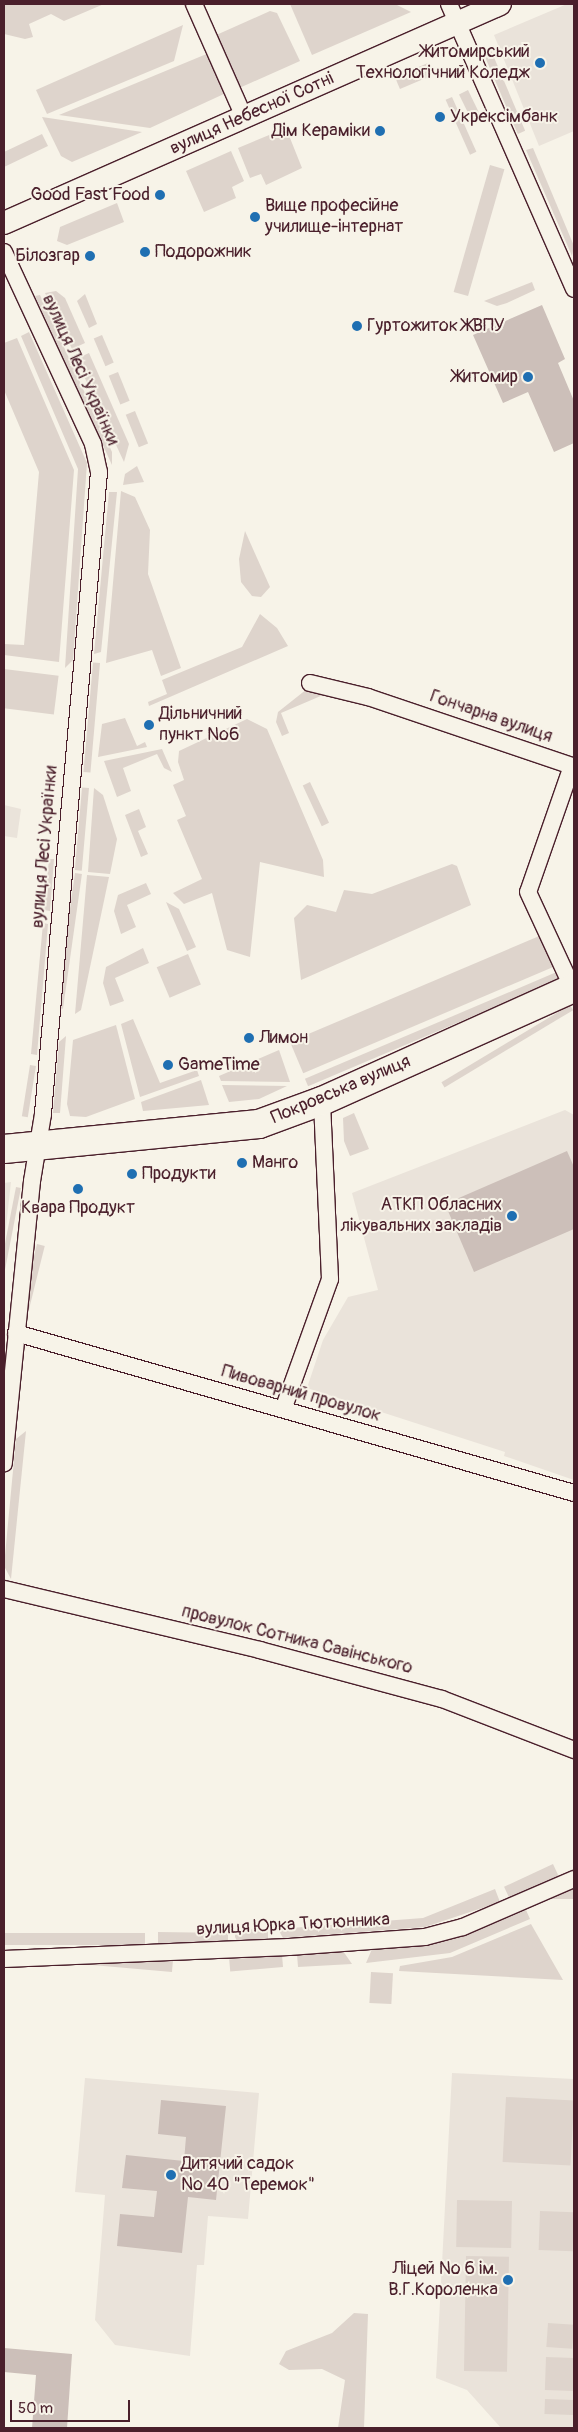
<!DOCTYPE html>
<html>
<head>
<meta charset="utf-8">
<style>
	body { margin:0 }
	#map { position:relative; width:578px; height:2432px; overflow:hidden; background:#f7f3e8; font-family:Pangolin,sans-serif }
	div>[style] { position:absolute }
	.built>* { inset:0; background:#eae3da }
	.green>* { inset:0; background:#ded4cc; transform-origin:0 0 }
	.building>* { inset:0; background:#ccbfb9 }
	.roads { filter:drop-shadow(1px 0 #4a1f2b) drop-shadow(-1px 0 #4a1f2b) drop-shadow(0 1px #4a1f2b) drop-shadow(0 -1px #4a1f2b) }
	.street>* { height:16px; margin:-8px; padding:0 8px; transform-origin:8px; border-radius:8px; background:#f7f3e8 }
	.secondary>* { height:22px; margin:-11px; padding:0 11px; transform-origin:11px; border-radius:11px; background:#f7f3e8 }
	.highway>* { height:28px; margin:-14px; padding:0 14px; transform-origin:14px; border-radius:14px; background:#f7f3e8 }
	.dots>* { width:14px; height:14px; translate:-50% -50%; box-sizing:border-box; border:2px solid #f7f3e8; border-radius:50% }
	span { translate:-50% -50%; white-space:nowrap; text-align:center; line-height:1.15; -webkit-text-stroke:4px #f7f3e8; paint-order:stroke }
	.poi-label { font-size:18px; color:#4a1f2b }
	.right { translate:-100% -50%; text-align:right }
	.left { translate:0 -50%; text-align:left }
	.street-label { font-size:18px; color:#4a1f2b }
	.frame { position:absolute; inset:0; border:5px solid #4a1f2b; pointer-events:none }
	.scale { position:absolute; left:10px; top:2400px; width:120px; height:22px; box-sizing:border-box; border:2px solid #4a1f2b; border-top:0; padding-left:6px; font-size:15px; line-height:18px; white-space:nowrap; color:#4a1f2b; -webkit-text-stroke:4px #f7f3e8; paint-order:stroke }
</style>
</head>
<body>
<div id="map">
	<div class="built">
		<div style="clip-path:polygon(567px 4px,574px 4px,574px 131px,539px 146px,494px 35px)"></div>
		<div style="clip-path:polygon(4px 805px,21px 809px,17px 838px,4px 836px)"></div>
		<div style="clip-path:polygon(565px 1110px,574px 1115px,574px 1480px,504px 1456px,505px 1452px,307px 1388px,323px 1340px,348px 1297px,378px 1290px,352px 1193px)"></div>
		<div style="clip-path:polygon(11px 1182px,4px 1245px,4px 1183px)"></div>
		<div style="clip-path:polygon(452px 2073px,574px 2079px,574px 2428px,501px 2428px,467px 2390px,436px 2378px)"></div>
		<div style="clip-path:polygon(85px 2078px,259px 2093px,248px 2219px,208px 2216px,204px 2265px,197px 2265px,190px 2356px,115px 2345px,95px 2320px,105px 2195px,75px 2192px)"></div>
	</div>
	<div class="green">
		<div style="clip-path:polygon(4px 4px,104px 4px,64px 21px,51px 14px,29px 24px,33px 37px,25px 39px,4px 34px)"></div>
		<div style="clip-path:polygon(290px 4px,395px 4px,411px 12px,312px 55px)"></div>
		<div style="clip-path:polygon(270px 11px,277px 13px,300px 61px,237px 89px,214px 36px)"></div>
		<div style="clip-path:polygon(183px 25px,174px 61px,47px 114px,36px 90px)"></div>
		<div style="left:490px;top:48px;width:90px;height:8px;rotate:67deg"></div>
		<div style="clip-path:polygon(209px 53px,226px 93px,150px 128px,59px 115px)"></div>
		<div style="left:428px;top:63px;width:13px;height:36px;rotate:67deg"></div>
		<div style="left:468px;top:90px;width:28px;height:10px;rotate:64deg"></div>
		<div style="left:452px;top:97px;width:60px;height:7px;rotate:66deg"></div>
		<div style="clip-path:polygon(42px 117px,142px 132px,72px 162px,61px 156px)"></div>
		<div style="clip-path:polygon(286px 128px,302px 168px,266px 185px,261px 174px,250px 178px,238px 148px)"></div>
		<div style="clip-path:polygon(42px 134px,48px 146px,4px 167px,4px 152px)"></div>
		<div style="clip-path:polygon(533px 148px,574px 246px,572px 256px,526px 150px)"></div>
		<div style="clip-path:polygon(231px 151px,244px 181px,232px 187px,236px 198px,204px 212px,186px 171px)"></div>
		<div style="left:490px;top:165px;width:15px;height:132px;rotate:16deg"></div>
		<div style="clip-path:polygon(117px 203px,124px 222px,67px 245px,57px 241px,60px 227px)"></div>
		<div style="clip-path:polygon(532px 282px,535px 290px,507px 303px,497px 306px,484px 301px)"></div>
		<div style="clip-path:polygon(56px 291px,65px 298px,85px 343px,72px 349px,45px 293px)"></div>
		<div style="clip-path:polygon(85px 294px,97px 324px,89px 328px,77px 301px)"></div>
		<div style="clip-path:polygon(40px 295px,112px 452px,112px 465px,35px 296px)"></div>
		<div style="clip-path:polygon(29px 332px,87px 463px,73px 660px,65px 668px,78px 469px,21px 336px)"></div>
		<div style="left:102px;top:335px;width:30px;height:9px;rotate:67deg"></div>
		<div style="clip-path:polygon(17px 338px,74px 470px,59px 662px,4px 655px,4px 644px,24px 645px,39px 472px,4px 390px,4px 343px)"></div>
		<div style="clip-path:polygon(89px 353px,129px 444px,124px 462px,76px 359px)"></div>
		<div style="left:118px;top:372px;width:31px;height:10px;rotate:68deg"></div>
		<div style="left:135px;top:411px;width:35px;height:10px;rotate:68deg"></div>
		<div style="clip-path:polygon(137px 466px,144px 482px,123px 485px,125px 474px)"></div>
		<div style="clip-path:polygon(121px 491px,135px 497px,150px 530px,148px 574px,181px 668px,161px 676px,152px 650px,106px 663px)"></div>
		<div style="clip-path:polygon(109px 492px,117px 492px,101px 652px,94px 654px)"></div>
		<div style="clip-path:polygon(245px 531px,270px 587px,261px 597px,252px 596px,241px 582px,239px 559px)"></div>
		<div style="clip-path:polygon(260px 614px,277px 628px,288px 646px,149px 706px,148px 702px,167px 694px,162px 680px,242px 647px)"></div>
		<div style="left:100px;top:663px;width:110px;height:7px;rotate:95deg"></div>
		<div style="left:4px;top:669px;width:55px;height:39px;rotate:7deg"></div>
		<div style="clip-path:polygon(307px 689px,321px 691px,323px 695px,281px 713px,289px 733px,282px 736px,276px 722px,278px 712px)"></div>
		<div style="clip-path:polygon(125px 718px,137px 746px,145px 742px,147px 747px,98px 757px,102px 724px)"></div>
		<div style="clip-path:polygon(247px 719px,267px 729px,323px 860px,324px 877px,260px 862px,250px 957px,227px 950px,212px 893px,184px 904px,173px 893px,202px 879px,177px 820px,186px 816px,173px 785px,184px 780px,178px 762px,179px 751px)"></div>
		<div style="clip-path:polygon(162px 749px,172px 772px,164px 768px,157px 754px,123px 768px,131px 791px,117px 797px,104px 761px)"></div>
		<div style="left:310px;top:782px;width:45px;height:8px;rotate:65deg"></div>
		<div style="left:89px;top:788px;width:83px;height:7px;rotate:95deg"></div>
		<div style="clip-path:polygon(94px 788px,103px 795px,117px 839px,110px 874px,88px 872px)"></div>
		<div style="clip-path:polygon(139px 809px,146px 827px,138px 831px,148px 854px,141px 857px,125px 815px)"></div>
		<div style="clip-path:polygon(49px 859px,54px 859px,50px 911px,44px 910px)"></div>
		<div style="clip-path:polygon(452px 864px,457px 866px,471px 905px,301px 980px,294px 918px,307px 905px,336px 912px,344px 890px,372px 894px)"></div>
		<div style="left:75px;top:873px;width:7px;height:136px;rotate:8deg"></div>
		<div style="clip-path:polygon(87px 875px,109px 877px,81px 1010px,75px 1014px)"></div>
		<div style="clip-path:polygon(146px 883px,151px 894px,127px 905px,136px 927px,121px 934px,114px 911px,118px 895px)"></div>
		<div style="clip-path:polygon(166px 902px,179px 909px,196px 947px,187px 951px)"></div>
		<div style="clip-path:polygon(43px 923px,48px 924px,37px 1055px,31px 1054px)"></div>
		<div style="left:544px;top:934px;width:34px;height:276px;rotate:67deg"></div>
		<div style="clip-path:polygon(143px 948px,149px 963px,115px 978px,124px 1001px,110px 1006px,103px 983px,106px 967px)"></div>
		<div style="left:188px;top:954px;width:33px;height:34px;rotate:67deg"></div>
		<div style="left:559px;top:971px;width:8px;height:276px;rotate:67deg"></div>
		<div style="left:570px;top:1005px;width:6px;height:150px;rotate:59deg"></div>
		<div style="clip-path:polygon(133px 1019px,160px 1083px,197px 1070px,199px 1076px,140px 1097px,121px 1024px)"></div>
		<div style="clip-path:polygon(116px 1025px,135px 1099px,86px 1117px,70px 1116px,67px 1104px,73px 1040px)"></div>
		<div style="clip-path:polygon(66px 1036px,60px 1113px,53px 1113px,59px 1042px)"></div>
		<div style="clip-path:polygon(279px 1050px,290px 1082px,221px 1081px,219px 1076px)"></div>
		<div style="left:30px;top:1065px;width:6px;height:52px;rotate:9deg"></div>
		<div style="clip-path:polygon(201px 1080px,209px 1105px,143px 1111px,141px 1102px)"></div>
		<div style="clip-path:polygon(222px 1085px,287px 1086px,259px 1099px,229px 1102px)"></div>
		<div style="clip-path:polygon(354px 1113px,369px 1149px,350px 1156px,344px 1141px,343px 1118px)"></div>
		<div style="left:16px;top:1187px;width:5px;height:109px;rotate:11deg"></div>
		<div style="left:37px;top:1244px;width:8px;height:77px;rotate:14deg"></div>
		<div style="clip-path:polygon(26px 1431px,11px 1579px,4px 1566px,16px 1439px)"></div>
		<div style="left:553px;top:1864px;width:14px;height:54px;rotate:65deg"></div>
		<div style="clip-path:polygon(495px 1889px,500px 1902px,425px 1927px,283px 1938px,278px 1929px,423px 1918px)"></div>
		<div style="left:574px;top:1889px;width:10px;height:36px;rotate:90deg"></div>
		<div style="clip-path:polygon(526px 1910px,530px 1919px,450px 1953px,366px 1963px,372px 1949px,424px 1945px,465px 1936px)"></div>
		<div style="clip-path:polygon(531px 1924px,563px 1980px,399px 1971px,400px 1966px,452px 1957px)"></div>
		<div style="clip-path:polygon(268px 1929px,268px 1939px,237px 1941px,235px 1937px,235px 1930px)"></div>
		<div style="clip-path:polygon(158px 1932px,228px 1933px,228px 1942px,158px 1944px)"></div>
		<div style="left:145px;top:1933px;width:12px;height:141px;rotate:90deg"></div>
		<div style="clip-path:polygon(343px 1951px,352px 1964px,298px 1967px,297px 1954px)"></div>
		<div style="left:282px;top:1955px;width:12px;height:53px;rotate:85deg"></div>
		<div style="left:173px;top:1960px;width:12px;height:140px;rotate:95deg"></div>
		<div style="left:371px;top:1972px;width:22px;height:31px;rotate:3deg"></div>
		<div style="left:506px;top:2097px;width:68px;height:65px;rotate:3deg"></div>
		<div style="left:457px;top:2200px;width:55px;height:47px;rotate:1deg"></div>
		<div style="left:540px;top:2211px;width:34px;height:39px;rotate:2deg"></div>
		<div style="left:466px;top:2256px;width:43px;height:115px;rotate:1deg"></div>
		<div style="clip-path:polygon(354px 2313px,368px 2314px,364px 2428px,338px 2428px,345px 2380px,322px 2369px,289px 2370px,279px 2364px,286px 2351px,332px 2333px)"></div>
		<div style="left:548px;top:2323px;width:26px;height:24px;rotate:4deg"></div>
		<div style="left:546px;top:2357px;width:28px;height:33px;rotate:2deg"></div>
		<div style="left:545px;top:2399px;width:29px;height:15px;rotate:2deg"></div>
	</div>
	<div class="building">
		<div style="clip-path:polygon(542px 305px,565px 359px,558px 363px,574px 401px,574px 443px,554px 452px,528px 392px,503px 403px,473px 335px)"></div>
		<div style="clip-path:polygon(567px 1151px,574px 1167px,574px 1229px,474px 1272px,445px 1204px)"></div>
		<div style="clip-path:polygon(161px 2100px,226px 2106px,216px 2200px,188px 2197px,182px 2253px,117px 2246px,120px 2214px,154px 2217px,157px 2191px,122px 2188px,126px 2155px,184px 2161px,186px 2137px,158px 2134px)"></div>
		<div style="clip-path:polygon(4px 2348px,72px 2354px,67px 2428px,32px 2428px,36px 2375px,4px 2372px)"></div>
	</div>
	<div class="roads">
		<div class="street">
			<div style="left:194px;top:4px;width:124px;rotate:66.1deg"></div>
			<div style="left:449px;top:4px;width:311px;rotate:66.3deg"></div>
			<div style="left:4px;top:252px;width:212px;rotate:65.1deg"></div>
			<div style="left:93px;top:444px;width:29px;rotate:78deg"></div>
			<div style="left:99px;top:472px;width:644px;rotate:94.99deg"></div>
			<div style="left:43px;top:1114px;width:68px;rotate:99.3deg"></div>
			<div style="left:32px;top:1181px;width:284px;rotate:95.7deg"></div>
			<div style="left:310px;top:683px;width:60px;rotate:13.6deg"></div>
			<div style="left:368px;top:697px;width:215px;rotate:18.7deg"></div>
			<div style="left:572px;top:766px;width:133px;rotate:109.2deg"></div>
			<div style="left:528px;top:892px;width:107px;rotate:65.1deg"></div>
			<div style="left:16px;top:1333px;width:580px;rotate:16deg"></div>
			<div style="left:284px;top:1407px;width:136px;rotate:-70.2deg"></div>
			<div style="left:330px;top:1279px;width:178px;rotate:-92.6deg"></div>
			<div style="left:4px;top:1589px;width:263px;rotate:13.4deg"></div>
			<div style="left:260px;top:1650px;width:188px;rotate:15.1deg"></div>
			<div style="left:442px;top:1699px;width:142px;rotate:21.1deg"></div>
			<div style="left:4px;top:1959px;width:285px;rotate:-2.4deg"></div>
			<div style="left:289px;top:1947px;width:136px;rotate:-4.2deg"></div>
			<div style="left:425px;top:1937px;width:39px;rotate:-15deg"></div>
			<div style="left:463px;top:1927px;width:121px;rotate:-23.4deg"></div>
		</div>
		<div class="secondary">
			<div style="left:4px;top:223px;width:542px;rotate:-23.82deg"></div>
		</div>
		<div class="highway">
			<div style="left:4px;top:1149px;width:256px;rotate:-5.6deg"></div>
			<div style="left:259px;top:1124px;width:67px;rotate:-20.1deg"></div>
			<div style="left:322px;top:1101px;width:276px;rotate:-24.2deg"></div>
		</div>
	</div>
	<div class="dots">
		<div style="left:540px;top:63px;background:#1f6fb2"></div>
		<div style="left:440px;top:117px;background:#1f6fb2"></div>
		<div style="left:380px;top:131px;background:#1f6fb2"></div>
		<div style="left:160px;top:195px;background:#1f6fb2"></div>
		<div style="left:255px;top:217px;background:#1f6fb2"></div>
		<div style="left:145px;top:252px;background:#1f6fb2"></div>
		<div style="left:90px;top:256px;background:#1f6fb2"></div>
		<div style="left:357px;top:326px;background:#1f6fb2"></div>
		<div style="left:528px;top:377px;background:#1f6fb2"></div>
		<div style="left:149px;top:725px;background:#1f6fb2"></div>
		<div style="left:249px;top:1038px;background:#1f6fb2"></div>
		<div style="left:168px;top:1065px;background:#1f6fb2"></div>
		<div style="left:242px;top:1163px;background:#1f6fb2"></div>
		<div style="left:132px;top:1174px;background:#1f6fb2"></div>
		<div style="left:78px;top:1189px;background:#1f6fb2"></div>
		<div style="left:512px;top:1216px;background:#1f6fb2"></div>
		<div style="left:171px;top:2175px;background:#1f6fb2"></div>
		<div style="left:508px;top:2280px;background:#1f6fb2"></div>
	</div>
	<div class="poi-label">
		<span class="right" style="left:530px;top:63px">Житомирський<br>Технологічний Коледж</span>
		<span class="left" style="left:450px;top:117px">Укрексімбанк</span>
		<span class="right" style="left:370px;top:131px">Дім Кераміки</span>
		<span class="right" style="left:150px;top:195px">Good Fast Food</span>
		<span class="left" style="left:265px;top:217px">Вище професійне<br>училище-інтернат</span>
		<span class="left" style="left:155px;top:252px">Подорожник</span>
		<span class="right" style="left:80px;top:256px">Білозгар</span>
		<span class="left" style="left:367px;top:326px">Гуртожиток ЖВПУ</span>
		<span class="right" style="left:518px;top:377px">Житомир</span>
		<span class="left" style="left:159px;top:725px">Дільничний<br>пункт №6</span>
		<span class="left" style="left:259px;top:1038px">Лимон</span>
		<span class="left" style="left:178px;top:1065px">GameTime</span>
		<span class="left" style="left:252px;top:1163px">Манго</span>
		<span class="left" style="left:142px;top:1174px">Продукти</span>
		<span class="right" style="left:502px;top:1216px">АТКП Обласних<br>лікувальних закладів</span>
		<span style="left:78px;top:1208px">Квара Продукт</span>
		<span class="left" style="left:181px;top:2175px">Дитячий садок<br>№ 40 "Теремок"</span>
		<span class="right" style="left:498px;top:2280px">Ліцей № 6 ім.<br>В.Г.Короленка</span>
	</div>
	<div class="street-label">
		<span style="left:252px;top:114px;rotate:-24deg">вулиця Небесної Сотні</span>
		<span style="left:80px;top:370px;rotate:66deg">вулиця Лесі Українки</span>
		<span style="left:491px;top:717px;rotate:19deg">Гончарна вулиця</span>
		<span style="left:45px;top:847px;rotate:-85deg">вулиця Лесі Українки</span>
		<span style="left:341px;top:1090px;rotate:-23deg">Покровська вулиця</span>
		<span style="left:301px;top:1394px;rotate:16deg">Пивоварний провулок</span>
		<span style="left:297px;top:1640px;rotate:14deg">провулок Сотника Савінського</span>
		<span style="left:293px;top:1925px;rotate:-3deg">вулиця Юрка Тютюнника</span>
	</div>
	<div class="frame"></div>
	<div class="scale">50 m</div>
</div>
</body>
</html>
